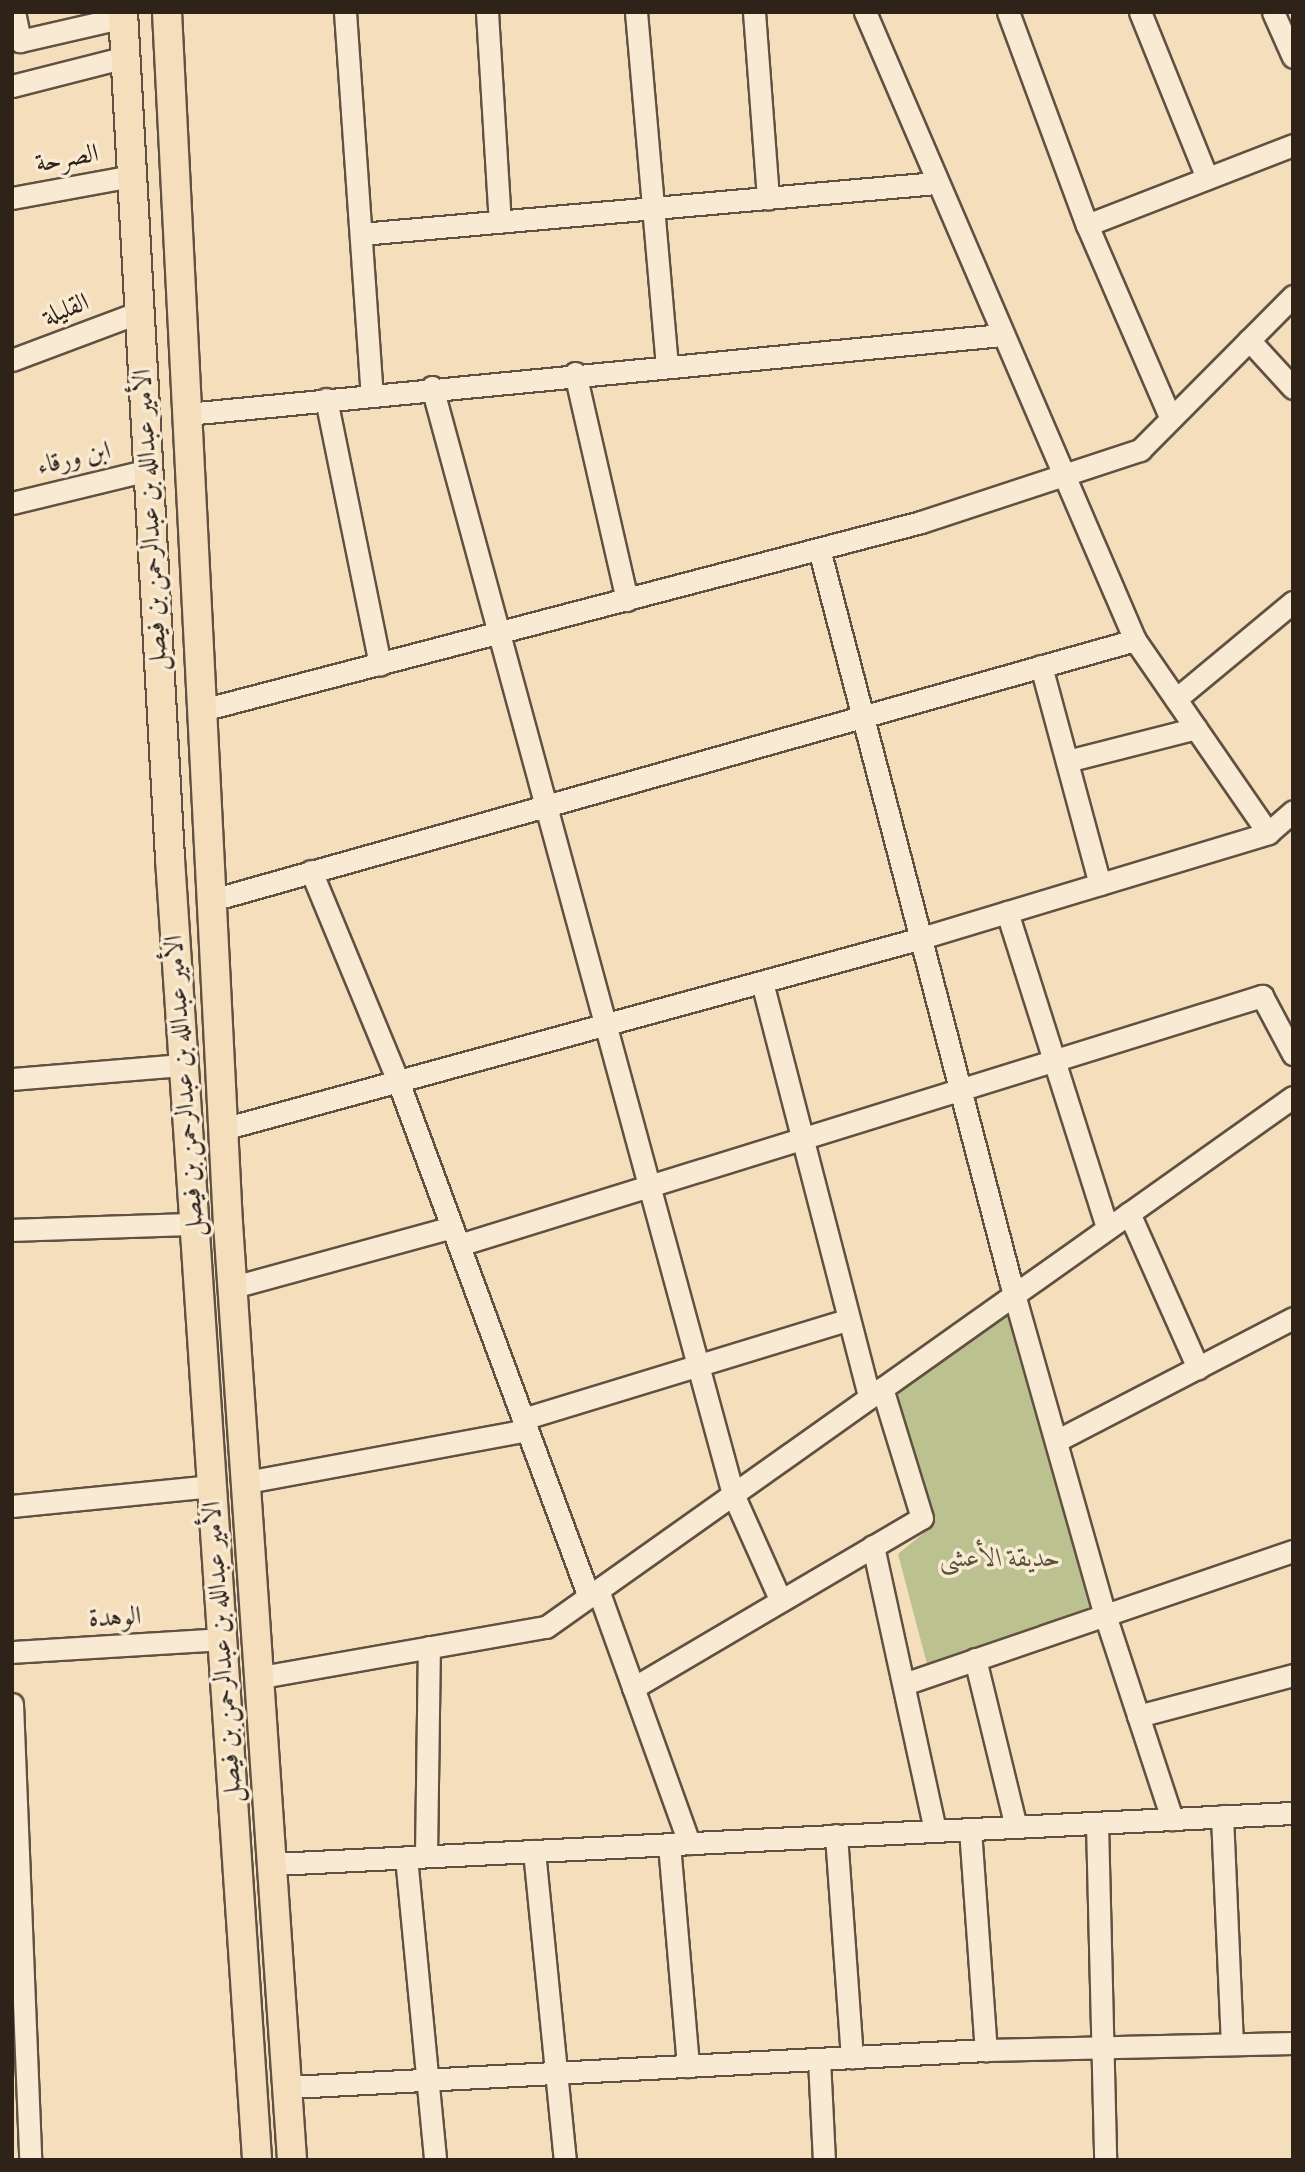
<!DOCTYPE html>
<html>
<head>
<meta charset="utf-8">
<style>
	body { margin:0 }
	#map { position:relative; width:1305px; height:2172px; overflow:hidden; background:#f4debb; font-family:"Libre Bodoni",Amiri,serif }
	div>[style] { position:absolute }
	.green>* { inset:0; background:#bcc190 }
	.roads { filter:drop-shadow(2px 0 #605142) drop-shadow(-2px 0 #605142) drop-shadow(0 2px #605142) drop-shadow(0 -2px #605142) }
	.minor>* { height:21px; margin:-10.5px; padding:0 10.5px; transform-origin:10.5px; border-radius:10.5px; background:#f8ead3 }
	.major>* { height:28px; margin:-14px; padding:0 14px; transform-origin:14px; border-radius:14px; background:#f4debb }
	span { translate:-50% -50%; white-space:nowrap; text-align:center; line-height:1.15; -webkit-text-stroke:7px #f8ead3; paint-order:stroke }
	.street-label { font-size:26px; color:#2e2219 }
	.park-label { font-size:26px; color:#59523d; font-style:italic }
	.frame { position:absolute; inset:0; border:14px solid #2e2219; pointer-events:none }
</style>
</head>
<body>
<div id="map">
	<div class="green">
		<div style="clip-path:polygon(1012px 1312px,1091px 1607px,927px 1664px,898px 1554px,931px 1527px,885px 1399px)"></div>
	</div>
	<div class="roads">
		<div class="minor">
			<div style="left:14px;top:12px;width:30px;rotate:78deg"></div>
			<div style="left:20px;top:41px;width:107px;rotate:-13deg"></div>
			<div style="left:345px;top:12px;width:383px;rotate:86deg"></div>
			<div style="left:487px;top:12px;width:210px;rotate:86.5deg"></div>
			<div style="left:636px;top:12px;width:352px;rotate:85deg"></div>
			<div style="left:754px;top:12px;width:187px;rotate:85.7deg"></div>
			<div style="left:865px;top:12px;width:684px;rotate:66.74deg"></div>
			<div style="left:1135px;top:640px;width:234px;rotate:55.4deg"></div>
			<div style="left:1008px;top:12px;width:227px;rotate:69.7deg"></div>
			<div style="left:1087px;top:225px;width:211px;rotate:66.6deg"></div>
			<div style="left:1140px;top:12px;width:179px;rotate:68deg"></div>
			<div style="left:1273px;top:12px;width:49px;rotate:66deg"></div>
			<div style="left:12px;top:86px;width:118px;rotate:-14.3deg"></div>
			<div style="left:12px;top:198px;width:122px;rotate:-10.4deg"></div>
			<div style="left:1087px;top:225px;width:221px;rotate:-21.2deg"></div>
			<div style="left:361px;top:234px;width:577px;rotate:-5.07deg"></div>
			<div style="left:1249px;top:340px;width:65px;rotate:47.5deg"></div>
			<div style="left:12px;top:360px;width:137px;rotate:-20.6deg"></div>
			<div style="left:575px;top:373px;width:233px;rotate:77.1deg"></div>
			<div style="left:432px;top:387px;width:1147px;rotate:74.79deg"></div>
			<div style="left:733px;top:1494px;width:115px;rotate:65.9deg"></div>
			<div style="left:326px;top:399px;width:271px;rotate:78.5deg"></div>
			<div style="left:187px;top:414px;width:818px;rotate:-5.54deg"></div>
			<div style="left:12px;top:503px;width:140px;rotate:-13.6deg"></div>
			<div style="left:819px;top:549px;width:756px;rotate:75.36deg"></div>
			<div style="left:1010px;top:1280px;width:348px;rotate:74.2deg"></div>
			<div style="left:1105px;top:1615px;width:215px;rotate:71.8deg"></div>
			<div style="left:1041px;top:666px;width:226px;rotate:74.9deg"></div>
			<div style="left:1176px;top:699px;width:152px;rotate:-39.7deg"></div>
			<div style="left:202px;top:710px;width:743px;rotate:-14.65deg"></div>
			<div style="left:921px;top:522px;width:231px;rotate:-18.2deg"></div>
			<div style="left:1140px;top:450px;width:217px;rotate:-45.2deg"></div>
			<div style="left:1067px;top:761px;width:133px;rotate:-14.3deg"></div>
			<div style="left:311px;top:871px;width:227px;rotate:67.5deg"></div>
			<div style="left:398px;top:1081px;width:550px;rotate:69.69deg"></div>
			<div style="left:212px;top:900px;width:959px;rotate:-15.73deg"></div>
			<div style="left:1007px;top:912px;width:331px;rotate:72.4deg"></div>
			<div style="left:762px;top:982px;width:429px;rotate:75.5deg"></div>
			<div style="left:12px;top:1079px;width:172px;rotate:-4.7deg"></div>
			<div style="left:223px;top:1129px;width:721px;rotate:-15.29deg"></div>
			<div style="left:918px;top:939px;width:366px;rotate:-16.8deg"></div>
			<div style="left:1268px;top:833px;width:33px;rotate:-41deg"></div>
			<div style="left:1129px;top:1213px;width:170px;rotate:66deg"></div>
			<div style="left:12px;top:1230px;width:182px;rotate:-1.9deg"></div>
			<div style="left:459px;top:1245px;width:841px;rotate:-17.23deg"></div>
			<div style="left:1262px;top:996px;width:66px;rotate:61.9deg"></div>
			<div style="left:233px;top:1287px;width:227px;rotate:-15.3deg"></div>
			<div style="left:523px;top:1419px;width:339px;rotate:-17deg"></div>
			<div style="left:1056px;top:1441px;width:267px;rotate:-27.4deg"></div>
			<div style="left:247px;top:1482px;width:285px;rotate:-10.5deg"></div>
			<div style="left:12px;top:1506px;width:201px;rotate:-5.7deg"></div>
			<div style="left:873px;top:1546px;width:291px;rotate:77.7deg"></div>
			<div style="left:598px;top:1590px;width:269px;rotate:70.2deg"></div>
			<div style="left:12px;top:1652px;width:210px;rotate:-3.5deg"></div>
			<div style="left:975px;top:1659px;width:173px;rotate:76.3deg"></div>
			<div style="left:261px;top:1677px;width:289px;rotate:-10deg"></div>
			<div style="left:546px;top:1627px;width:916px;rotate:-35.36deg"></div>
			<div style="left:904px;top:1684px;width:411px;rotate:-18.9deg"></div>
			<div style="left:633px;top:1688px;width:335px;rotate:-30.5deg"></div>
			<div style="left:922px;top:1518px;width:136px;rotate:-107.1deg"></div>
			<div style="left:12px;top:1704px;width:456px;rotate:87.7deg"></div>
			<div style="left:1138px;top:1716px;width:160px;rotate:-14.8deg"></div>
			<div style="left:1222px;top:1816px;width:228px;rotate:87.5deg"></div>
			<div style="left:1097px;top:1823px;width:337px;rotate:88.6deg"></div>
			<div style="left:970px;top:1829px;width:222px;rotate:85.9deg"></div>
			<div style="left:836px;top:1835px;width:223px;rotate:85.9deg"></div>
			<div style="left:669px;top:1844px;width:223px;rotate:85.1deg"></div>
			<div style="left:534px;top:1851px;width:311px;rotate:84.3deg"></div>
			<div style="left:426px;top:1856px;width:209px;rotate:-89.2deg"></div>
			<div style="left:406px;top:1857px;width:304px;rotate:84.5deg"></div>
			<div style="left:275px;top:1864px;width:1019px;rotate:-2.87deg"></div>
			<div style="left:819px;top:2059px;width:101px;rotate:87.2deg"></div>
			<div style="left:291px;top:2087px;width:696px;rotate:-3.05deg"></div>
			<div style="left:986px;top:2050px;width:307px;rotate:-1.3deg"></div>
		</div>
		<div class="major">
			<div style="left:123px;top:12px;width:848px;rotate:86.82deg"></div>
			<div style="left:170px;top:859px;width:1304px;rotate:86.17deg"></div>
			<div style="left:167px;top:12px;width:1213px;rotate:87.12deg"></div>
			<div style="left:228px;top:1223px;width:939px;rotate:86.09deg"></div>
		</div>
	</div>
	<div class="street-label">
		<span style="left:67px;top:159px;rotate:-10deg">الصرحة</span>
		<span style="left:66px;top:310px;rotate:-21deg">القليلة</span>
		<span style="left:74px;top:459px;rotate:-13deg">ابن ورقاء</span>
		<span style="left:151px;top:520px;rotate:-93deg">الأمير عبدالله بن عبدالرحمن بن فيصل</span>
		<span style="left:185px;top:1086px;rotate:-94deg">الأمير عبدالله بن عبدالرحمن بن فيصل</span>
		<span style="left:115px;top:1618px;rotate:-3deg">الوهدة</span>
		<span style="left:223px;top:1652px;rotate:-94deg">الأمير عبدالله بن عبدالرحمن بن فيصل</span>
	</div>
	<div class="park-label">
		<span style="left:1000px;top:1559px">حديقة الأعشى</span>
	</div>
	<div class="frame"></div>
</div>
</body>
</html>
